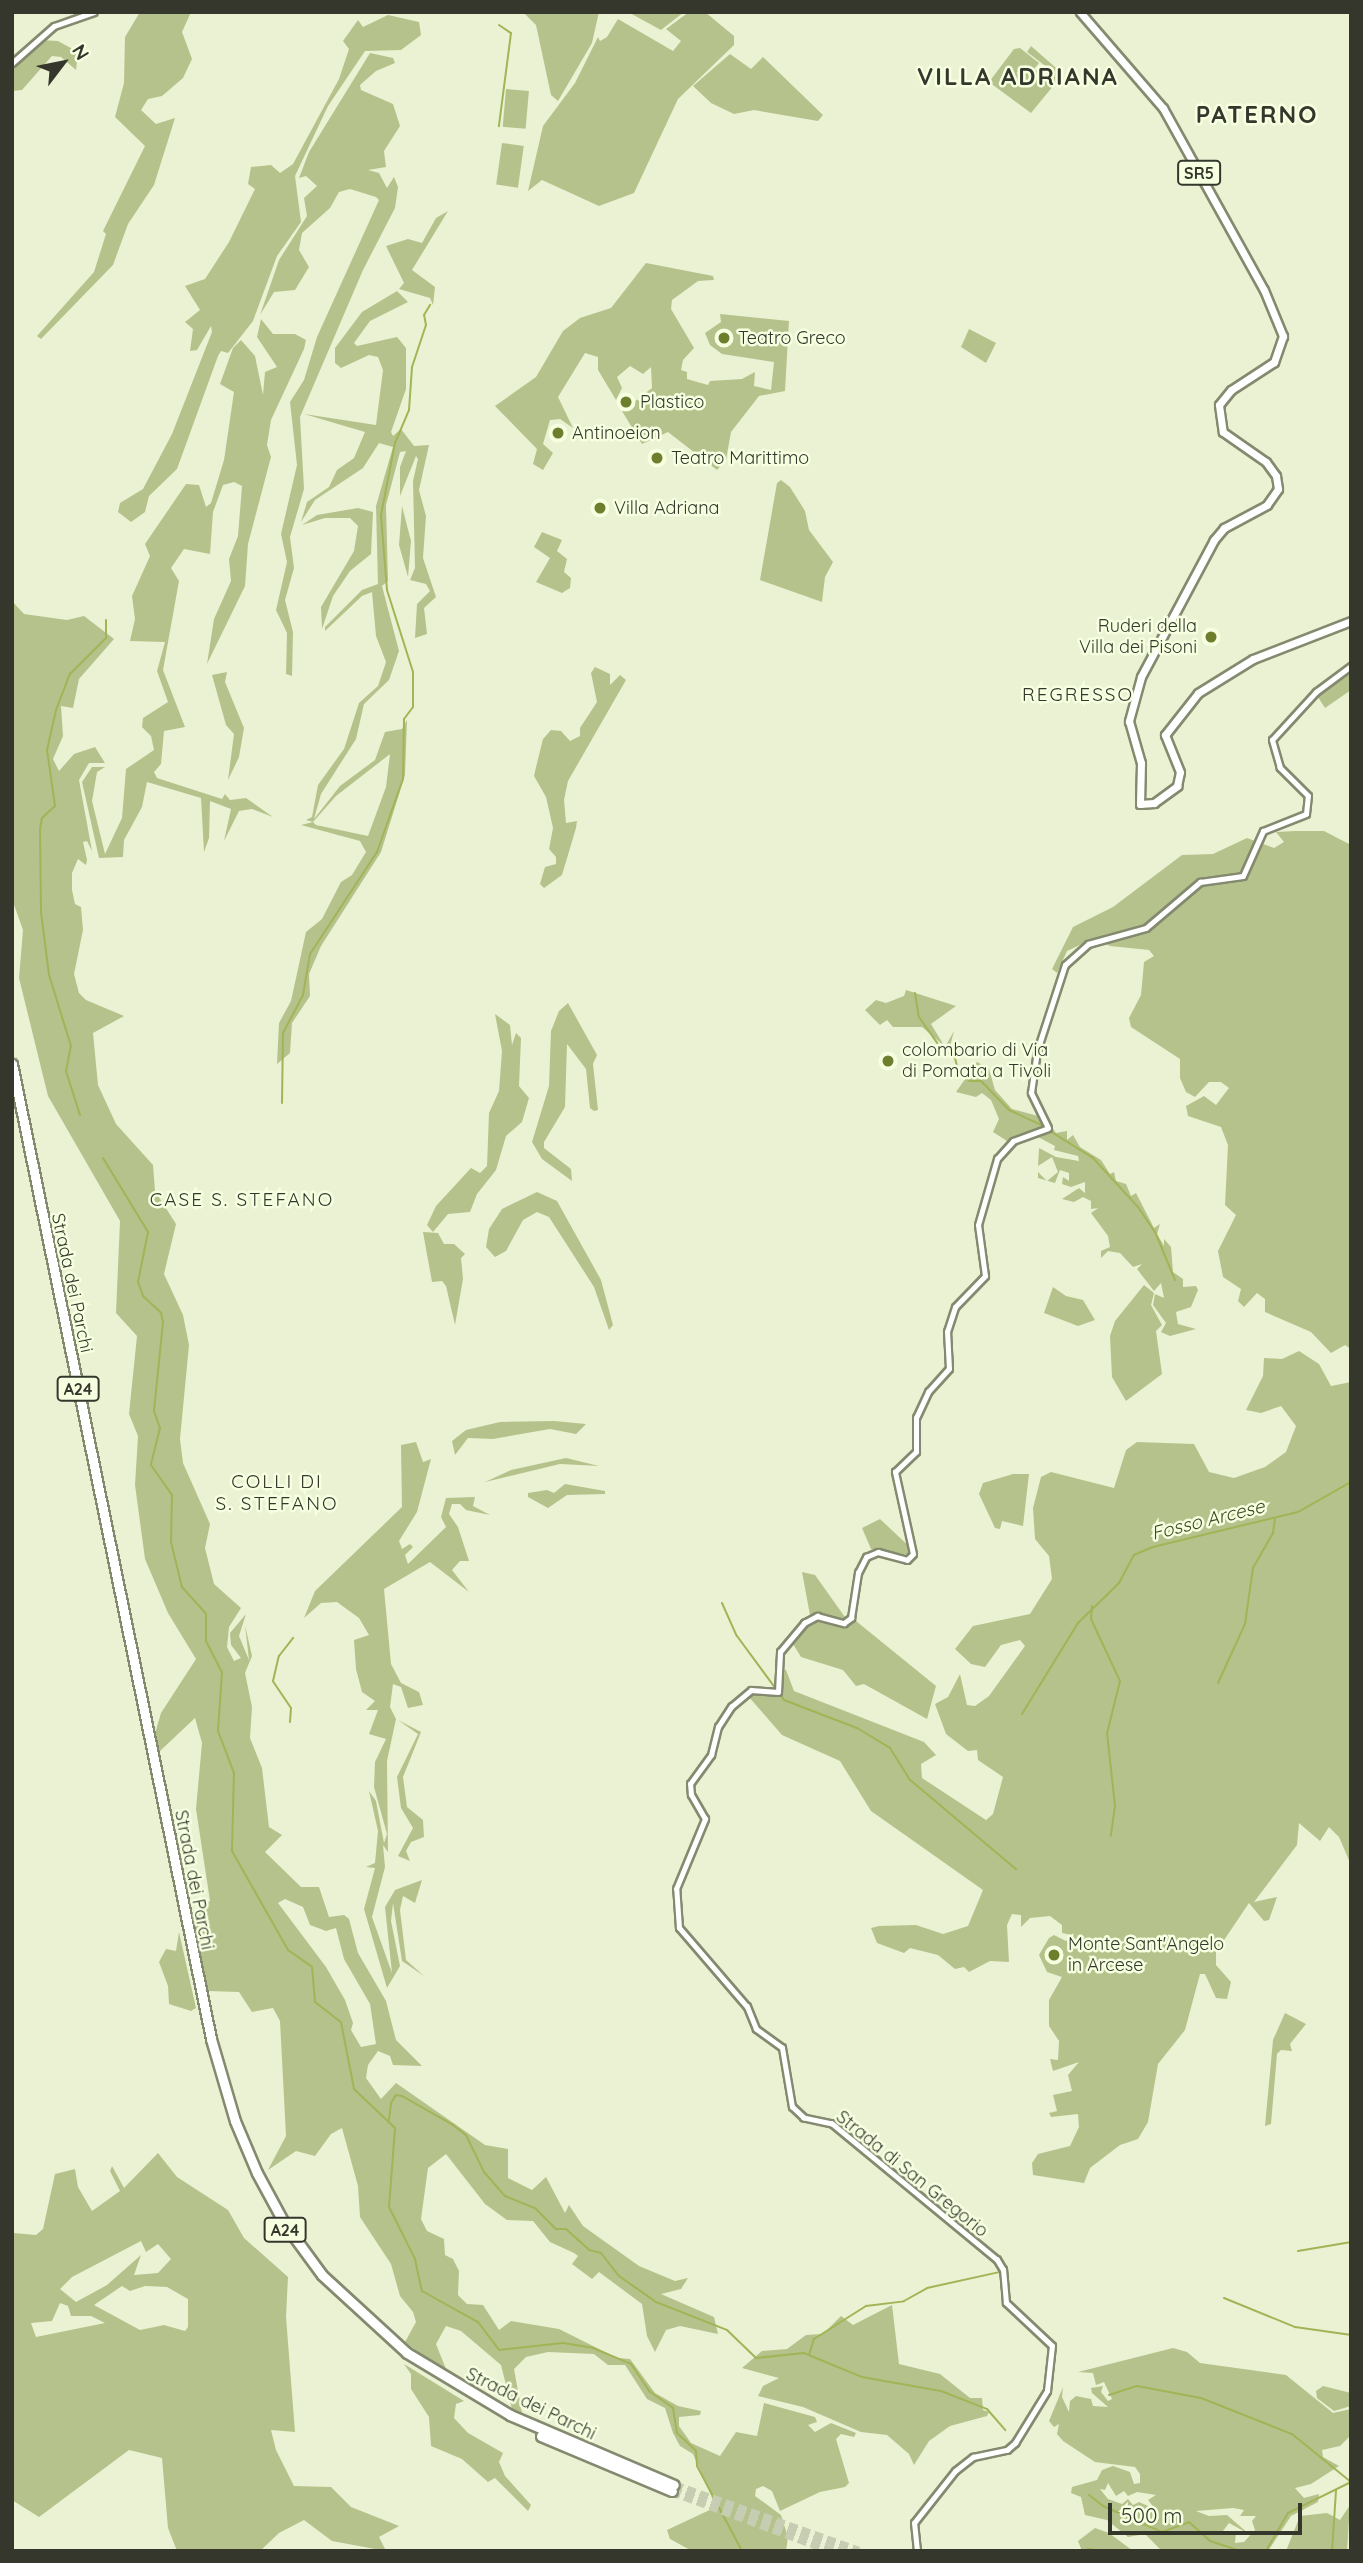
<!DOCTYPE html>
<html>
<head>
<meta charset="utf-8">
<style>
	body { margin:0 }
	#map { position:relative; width:1363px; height:2563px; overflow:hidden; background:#eaf2d3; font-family:Quicksand,sans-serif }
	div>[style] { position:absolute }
	.green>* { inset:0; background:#b6c28b; transform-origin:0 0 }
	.stream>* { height:2px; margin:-1px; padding:0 1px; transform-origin:1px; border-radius:1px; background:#a2b456 }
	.motorway-tunnel>* { height:9px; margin-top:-4.5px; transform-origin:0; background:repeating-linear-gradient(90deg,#c6cdb2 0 9px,transparent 0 13.5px) }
	.roads { filter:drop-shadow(2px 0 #848a6f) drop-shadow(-2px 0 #848a6f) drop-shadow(0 2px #848a6f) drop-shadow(0 -2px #848a6f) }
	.tertiary>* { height:4.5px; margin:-2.25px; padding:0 2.25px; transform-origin:2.25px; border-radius:2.25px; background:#fff }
	.secondary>* { height:5px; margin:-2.5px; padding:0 2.5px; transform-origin:2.5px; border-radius:2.5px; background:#fff }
	.primary>* { height:7px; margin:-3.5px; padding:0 3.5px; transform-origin:3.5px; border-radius:3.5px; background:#fff }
	.motorway>* { height:9px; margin:-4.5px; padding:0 4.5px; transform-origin:4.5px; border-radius:4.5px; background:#fff }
	.dots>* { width:19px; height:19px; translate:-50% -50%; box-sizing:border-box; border:4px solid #f7ffe1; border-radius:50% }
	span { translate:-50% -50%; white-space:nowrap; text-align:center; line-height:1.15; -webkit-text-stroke:5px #f7ffe1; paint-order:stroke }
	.shield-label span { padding:2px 5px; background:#f7ffe1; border:2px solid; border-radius:5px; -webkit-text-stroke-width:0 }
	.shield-label { font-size:16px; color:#35372c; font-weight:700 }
	.poi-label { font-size:18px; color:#35372c }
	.left { translate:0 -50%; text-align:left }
	.right { translate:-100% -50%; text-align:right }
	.street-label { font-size:18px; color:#35372c }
	.neighbourhood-label { font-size:19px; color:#35372c; letter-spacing:2px }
	.water-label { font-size:19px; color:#3f471f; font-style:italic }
	.district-label { font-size:24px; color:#35372c; font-weight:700; letter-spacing:2px }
	.frame { position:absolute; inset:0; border:14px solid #35372c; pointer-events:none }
	.north { position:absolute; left:28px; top:28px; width:70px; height:70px; -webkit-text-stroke:5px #f7ffe1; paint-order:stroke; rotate:58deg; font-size:19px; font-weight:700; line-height:28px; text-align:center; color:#35372c }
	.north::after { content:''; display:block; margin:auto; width:24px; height:32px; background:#35372c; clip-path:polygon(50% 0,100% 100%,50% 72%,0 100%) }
	.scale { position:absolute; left:1108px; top:2503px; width:194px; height:32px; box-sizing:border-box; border:4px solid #35372c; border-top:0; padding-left:9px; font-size:21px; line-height:24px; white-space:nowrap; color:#35372c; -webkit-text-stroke:5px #f7ffe1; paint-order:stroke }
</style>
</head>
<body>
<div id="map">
	<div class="green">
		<div style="clip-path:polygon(140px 12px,191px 12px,182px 32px,192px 59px,183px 78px,162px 96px,148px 99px,141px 110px,156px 124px,175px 118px,154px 185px,128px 224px,113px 265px,41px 339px,37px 336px,94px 272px,106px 234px,103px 231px,145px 146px,115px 117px,124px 83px,125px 37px)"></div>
		<div style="clip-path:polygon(523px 12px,599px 12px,592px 43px,558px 101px,551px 95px,536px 25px)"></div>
		<div style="clip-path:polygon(628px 12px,684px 12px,661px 30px)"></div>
		<div style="clip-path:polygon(689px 12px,705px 12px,734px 36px,734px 45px,678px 99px,634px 193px,599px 206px,542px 180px,528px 191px,543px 126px,575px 83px,598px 37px,600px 41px,607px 37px,618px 19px,673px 51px,681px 41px,666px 29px)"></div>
		<div style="clip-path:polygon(388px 15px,419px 22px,421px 35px,401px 50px,365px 51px,328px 106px,295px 176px,301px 222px,277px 256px,253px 321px,228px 353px,221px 351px,218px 356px,177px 469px,149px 496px,145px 512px,131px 522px,118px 512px,120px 503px,143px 489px,172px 434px,212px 332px,211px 326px,197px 350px,190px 351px,193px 329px,185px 322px,200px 310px,185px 286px,205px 279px,229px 242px,255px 189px,248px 184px,251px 167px,271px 165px,280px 173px,293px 164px,339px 79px,349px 49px,343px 41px,358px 20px,363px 27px)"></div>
		<div style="clip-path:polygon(40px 40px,58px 41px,78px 52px,76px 70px,61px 57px,52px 56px,22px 90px,12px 91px,12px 65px)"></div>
		<div style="clip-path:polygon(1031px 46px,1063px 74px,1031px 113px,989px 82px,1014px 49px,1020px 48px,1039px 63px,1034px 69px,1047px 78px,1052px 71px,1027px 52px)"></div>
		<div style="clip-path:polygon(370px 53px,393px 58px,395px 63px,376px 71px,360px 85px,361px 90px,393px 104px,400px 126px,384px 151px,386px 167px,368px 170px,379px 173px,387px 188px,394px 177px,398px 187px,395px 208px,363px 270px,300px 417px,304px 489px,290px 537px,294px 568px,285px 600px,293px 632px,292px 676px,286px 674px,287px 633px,276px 610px,287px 562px,281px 534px,297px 465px,290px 402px,304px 380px,317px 337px,379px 200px,376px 197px,350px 189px,339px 192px,330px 208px,302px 233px,299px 250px,309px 267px,295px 290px,274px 292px,260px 315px,279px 260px,307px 216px,304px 198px,317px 186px,306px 176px,299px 178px,309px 152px)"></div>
		<div style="clip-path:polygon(730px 54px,751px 69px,763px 57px,823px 115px,818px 121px,754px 110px,734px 114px,711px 103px,693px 86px)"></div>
		<div style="left:506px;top:89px;width:23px;height:38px;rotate:5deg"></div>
		<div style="left:502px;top:143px;width:22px;height:42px;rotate:8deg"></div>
		<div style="clip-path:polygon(448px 211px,412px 270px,435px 287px,433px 305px,430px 298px,399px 289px,404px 283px,386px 246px,408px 239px,422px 243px,436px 218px)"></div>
		<div style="clip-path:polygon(646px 263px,713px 276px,714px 280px,698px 281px,672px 300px,671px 309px,694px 348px,683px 360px,681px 370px,687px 372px,687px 379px,708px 385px,710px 381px,742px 379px,755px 372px,754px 386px,771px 390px,774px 362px,722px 354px,710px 345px,705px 333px,721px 322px,720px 314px,789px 321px,785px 391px,759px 396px,731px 432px,726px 460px,717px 470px,668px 432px,642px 444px,622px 411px,652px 388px,651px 367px,643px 374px,630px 366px,617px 377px,622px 388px,616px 400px,598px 370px,598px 357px,585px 353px,558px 397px,573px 428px,560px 419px,550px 420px,543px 444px,553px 453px,543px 470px,533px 464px,537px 449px,495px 406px,536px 377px,563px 331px,580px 318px,611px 308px)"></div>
		<div style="clip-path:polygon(evenodd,397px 291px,408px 302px,370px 321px,354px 343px,357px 346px,397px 337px,406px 348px,406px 389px,391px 432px,393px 436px,401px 429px,414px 446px,429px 445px,419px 490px,426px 516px,423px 558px,436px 597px,424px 608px,427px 634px,415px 638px,417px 604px,430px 591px,426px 584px,410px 580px,415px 568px,413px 481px,418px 459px,416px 456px,400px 496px,400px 467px,406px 451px,400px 452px,386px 505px,388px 581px,382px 586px,399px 651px,389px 680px,364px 704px,356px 739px,321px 794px,314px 819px,340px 786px,375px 760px,385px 732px,402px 729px,407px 720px,405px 775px,381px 852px,321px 946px,309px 974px,310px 996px,292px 1023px,290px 1053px,277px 1064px,279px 1023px,291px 1001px,306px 932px,322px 919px,341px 882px,352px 875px,366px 852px,360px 841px,301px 825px,313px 822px,306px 820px,312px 817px,318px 785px,344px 749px,359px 703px,378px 686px,386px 662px,376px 636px,372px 592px,362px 596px,325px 631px,325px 627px,362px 590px,378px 584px,376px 506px,393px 447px,379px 443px,363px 468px,315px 500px,301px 522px,307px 502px,329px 487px,337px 470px,354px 458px,365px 432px,304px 414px,376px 425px,383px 370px,378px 357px,369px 355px,341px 368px,335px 363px,335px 348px,362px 312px,397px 291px,390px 754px,386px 787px,368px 836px,316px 825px,313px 822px,336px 796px,390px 754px)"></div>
		<div style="clip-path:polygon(261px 319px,273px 334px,295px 334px,306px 340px,304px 349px,271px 420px,267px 445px,271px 457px,248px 544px,245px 586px,207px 664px,214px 619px,231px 581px,229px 559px,238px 536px,242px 486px,234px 482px,223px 485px,213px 512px,210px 554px,184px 549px,171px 568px,179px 581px,163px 670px,185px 727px,164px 731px,161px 764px,154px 772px,157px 778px,222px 799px,225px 794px,230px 800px,246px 798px,273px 817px,252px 809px,239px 811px,224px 841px,231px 809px,210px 801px,209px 838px,204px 852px,201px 798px,147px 782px,142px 807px,124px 840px,123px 857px,99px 858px,82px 782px,92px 767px,105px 767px,97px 772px,92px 801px,105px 854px,122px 818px,126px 769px,154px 750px,151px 736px,142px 727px,143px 718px,168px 702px,157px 671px,165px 642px,130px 641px,135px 619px,132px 596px,150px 556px,145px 544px,186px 484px,199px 485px,206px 507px,211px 503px,224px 460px,234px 392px,220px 384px,233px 348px,241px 340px,255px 356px,263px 395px,265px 372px,277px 367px,257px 337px)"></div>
		<div style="clip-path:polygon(969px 329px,996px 343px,986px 363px,961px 347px)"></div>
		<div style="clip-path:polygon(781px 480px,790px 487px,805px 511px,809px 530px,833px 562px,825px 577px,822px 602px,760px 580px,777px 483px)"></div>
		<div style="clip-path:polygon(402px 506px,411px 541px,408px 577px,399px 545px)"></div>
		<div style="clip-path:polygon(358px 508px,373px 512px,371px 554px,350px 571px,333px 596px,322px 629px,321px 607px,354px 551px,358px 526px,350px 518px,325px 518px,302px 525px,317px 515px)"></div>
		<div style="clip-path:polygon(542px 532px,562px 540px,557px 551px,567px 559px,564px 572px,571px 578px,570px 588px,562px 593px,536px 582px,550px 558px,534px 547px)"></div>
		<div style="clip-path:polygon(evenodd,12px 601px,24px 614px,67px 620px,84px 616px,114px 639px,79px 679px,73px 708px,61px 706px,63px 736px,53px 759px,59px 771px,74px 754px,95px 747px,105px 763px,89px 763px,79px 780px,92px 851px,87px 841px,83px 842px,87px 860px,86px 865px,78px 859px,72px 873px,72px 890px,75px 904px,81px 907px,83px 930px,74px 974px,79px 993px,86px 1000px,124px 1016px,93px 1033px,98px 1085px,116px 1124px,153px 1165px,155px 1191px,176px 1224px,164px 1274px,183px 1315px,189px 1345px,180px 1439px,183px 1463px,210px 1524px,205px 1548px,214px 1584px,241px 1608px,229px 1627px,227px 1647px,234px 1661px,241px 1658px,231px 1645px,230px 1633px,246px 1614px,239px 1636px,249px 1660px,245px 1625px,252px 1656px,245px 1673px,252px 1707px,250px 1738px,262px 1768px,269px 1827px,282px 1835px,265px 1852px,301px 1887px,319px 1887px,329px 1917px,344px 1915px,349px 1919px,358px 1953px,386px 2001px,396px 2040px,422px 2066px,393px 2065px,390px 2056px,378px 2051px,368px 2065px,366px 2078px,381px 2099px,396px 2083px,485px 2145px,508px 2149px,508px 2178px,532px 2190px,546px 2177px,565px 2213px,569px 2205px,583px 2226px,639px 2266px,675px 2281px,688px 2278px,681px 2289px,661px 2294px,714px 2317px,718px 2334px,680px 2326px,666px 2330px,655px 2352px,647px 2336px,642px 2304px,599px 2272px,592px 2279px,572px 2264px,578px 2256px,574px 2253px,550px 2242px,533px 2221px,507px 2220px,485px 2204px,446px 2154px,428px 2168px,421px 2219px,427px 2231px,444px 2239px,445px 2255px,453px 2259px,459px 2271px,458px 2295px,467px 2304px,483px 2305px,499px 2330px,511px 2321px,559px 2329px,617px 2358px,630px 2359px,655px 2393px,678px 2406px,701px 2411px,700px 2415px,679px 2417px,679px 2426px,691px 2443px,720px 2456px,736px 2432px,757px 2436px,764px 2403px,815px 2417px,817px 2422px,808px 2425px,815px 2432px,831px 2423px,856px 2433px,854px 2437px,841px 2434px,836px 2439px,849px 2483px,845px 2487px,820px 2492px,780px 2511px,772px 2491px,763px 2486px,756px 2489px,755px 2496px,781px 2515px,788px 2537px,786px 2551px,692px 2551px,670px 2539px,667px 2530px,716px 2507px,693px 2454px,680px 2446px,673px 2433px,665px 2408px,647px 2399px,625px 2365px,608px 2365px,594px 2354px,548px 2352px,526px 2357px,514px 2369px,522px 2413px,512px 2409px,501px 2365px,461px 2331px,446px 2326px,436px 2344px,448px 2374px,405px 2342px,416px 2322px,413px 2312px,400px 2296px,391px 2264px,360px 2217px,358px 2186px,342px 2128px,331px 2134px,315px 2156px,296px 2151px,268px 2170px,286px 2136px,280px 2021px,273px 2008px,252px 2012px,239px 1992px,208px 1991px,190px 1916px,210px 1901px,196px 1809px,202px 1743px,195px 1718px,160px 1751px,154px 1737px,161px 1713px,196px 1659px,168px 1613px,145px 1559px,135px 1485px,138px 1436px,129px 1414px,137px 1336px,116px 1313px,120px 1221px,48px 1096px,19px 978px,23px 930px,12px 899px,12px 601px,285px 1899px,303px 1907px,310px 1925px,326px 1931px,336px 1928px,344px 1959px,370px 2004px,376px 2044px,361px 2047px,351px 2030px,353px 2023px,345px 2000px,326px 1967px,278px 1903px,285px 1899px)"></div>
		<div style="clip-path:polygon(595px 667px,610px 674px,610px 685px,620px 675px,626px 680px,568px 781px,564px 800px,566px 823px,577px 821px,576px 828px,562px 875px,544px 888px,540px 884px,545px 867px,556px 864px,556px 857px,549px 849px,553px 828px,546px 797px,534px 776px,537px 763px,543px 739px,551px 730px,561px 731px,570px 741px,580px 736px,580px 728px,597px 702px,591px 673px)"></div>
		<div style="clip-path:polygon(1351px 668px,1351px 690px,1325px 708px,1316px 694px)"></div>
		<div style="clip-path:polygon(227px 672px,225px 682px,244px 728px,239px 757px,228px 780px,234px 734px,226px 725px,212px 675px)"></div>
		<div style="clip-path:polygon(1295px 831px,1324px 831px,1351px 845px,1351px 1349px,1345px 1345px,1331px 1353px,1311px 1332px,1265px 1312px,1265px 1299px,1257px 1293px,1244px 1307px,1238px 1301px,1241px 1289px,1223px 1277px,1218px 1251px,1236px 1215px,1225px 1205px,1228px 1145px,1221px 1127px,1188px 1116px,1186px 1106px,1204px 1096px,1216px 1105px,1229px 1088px,1221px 1082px,1209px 1082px,1195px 1097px,1186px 1092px,1180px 1078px,1180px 1059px,1131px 1027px,1129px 1018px,1141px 995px,1144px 962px,1154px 956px,1149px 950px,1110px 946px,1095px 938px,1067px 951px,1057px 973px,1052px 969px,1073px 927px,1113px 907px,1182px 855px,1213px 854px,1247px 838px,1274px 848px,1284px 842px,1276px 832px)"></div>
		<div style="clip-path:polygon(906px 990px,956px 1006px,931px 1024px,945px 1047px,954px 1031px,949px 1050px,922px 1027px,893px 1027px,887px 1020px,880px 1025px,865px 1010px,876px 1000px,886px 1003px,904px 996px)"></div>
		<div style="clip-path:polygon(568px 1003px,597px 1055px,593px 1064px,598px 1110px,594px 1111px,590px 1108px,586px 1069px,567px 1044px,565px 1107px,544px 1142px,544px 1148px,571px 1169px,572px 1181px,542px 1159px,532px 1142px,549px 1086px,551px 1031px,559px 1011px)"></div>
		<div style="clip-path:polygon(495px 1014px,510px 1025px,512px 1045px,516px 1033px,521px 1038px,519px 1086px,529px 1098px,522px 1122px,506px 1136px,496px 1170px,477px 1194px,470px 1212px,448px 1214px,433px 1232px,427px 1225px,436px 1206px,471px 1168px,480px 1173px,487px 1166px,489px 1113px,499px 1091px,502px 1051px)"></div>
		<div style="clip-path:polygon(977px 1062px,989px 1069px,995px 1090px,1012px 1109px,1038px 1116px,1045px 1128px,1007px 1141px,993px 1132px,999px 1119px,991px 1100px,982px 1093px,976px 1097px,956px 1092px)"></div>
		<div style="clip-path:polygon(1048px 1121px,1056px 1133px,1067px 1131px,1067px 1140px,1073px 1135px,1080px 1147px,1101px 1160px,1110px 1174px,1114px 1172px,1116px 1181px,1126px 1184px,1131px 1196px,1136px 1193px,1154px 1228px,1160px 1224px,1157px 1234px,1164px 1246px,1164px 1239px,1171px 1247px,1173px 1272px,1183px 1279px,1183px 1287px,1196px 1286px,1198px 1290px,1191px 1307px,1176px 1312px,1178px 1324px,1196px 1329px,1170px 1336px,1161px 1332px,1166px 1323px,1153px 1305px,1155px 1294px,1164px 1298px,1161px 1283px,1154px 1291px,1137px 1269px,1142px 1264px,1133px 1267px,1120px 1253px,1108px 1251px,1101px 1258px,1101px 1251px,1110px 1247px,1108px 1236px,1091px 1213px,1098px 1208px,1091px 1209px,1091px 1201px,1083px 1197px,1074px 1202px,1062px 1199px,1079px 1188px,1085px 1193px,1085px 1182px,1071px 1187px,1062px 1184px,1063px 1177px,1069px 1181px,1069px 1173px,1060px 1170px,1055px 1183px,1038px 1178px,1038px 1172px,1047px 1181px,1058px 1172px,1052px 1157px,1038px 1166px,1039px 1148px,1056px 1157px,1079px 1161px,1078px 1156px,1054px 1150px,1055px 1146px,1038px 1137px,1018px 1145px,1048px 1132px)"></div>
		<div style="clip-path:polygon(537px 1192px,557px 1201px,601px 1280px,613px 1325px,609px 1330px,594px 1287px,549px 1217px,537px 1212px,523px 1220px,506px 1251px,495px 1257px,486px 1247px,489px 1229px,502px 1209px)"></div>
		<div style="clip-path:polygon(423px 1232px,438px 1233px,444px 1244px,454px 1244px,465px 1254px,461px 1258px,463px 1279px,455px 1325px,446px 1286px,442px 1281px,432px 1282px)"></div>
		<div style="clip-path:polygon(1144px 1285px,1154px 1293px,1151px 1305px,1162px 1325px,1156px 1331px,1162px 1374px,1126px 1401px,1112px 1377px,1110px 1336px,1115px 1321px)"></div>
		<div style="clip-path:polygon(1053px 1287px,1066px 1296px,1083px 1300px,1095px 1320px,1078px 1326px,1044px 1313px)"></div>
		<div style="clip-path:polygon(1299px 1351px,1319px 1364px,1331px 1386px,1351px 1382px,1351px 1865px,1339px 1837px,1329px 1827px,1320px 1841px,1299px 1823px,1297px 1845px,1254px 1902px,1277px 1897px,1269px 1920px,1264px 1921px,1249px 1903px,1216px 1952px,1216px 1965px,1231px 1982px,1227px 1999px,1216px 1998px,1205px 1974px,1200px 1974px,1185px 2030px,1158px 2064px,1148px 2122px,1138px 2139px,1120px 2145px,1090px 2168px,1084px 2183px,1033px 2175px,1032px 2163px,1038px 2154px,1070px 2146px,1079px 2127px,1078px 2114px,1051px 2117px,1049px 2113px,1057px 2111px,1053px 2095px,1072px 2091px,1068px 2075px,1079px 2062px,1053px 2071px,1050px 2059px,1058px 2060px,1059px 2041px,1049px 2026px,1049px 2000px,1062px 1977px,1047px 1972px,1039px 1955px,1049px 1938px,1054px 1935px,1066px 1941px,1072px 1935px,1062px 1933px,1062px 1925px,1050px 1916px,1030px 1918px,1021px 1927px,1021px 1915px,1012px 1914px,1007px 1925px,1009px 1962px,990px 1961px,969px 1972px,964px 1967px,955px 1969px,938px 1955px,910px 1948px,904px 1953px,877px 1943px,871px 1928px,879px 1926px,916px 1925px,943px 1934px,968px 1926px,983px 1890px,871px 1811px,840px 1761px,782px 1735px,748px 1696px,755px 1691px,780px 1694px,782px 1669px,786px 1670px,794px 1691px,924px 1742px,936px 1755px,921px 1764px,922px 1778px,986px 1820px,993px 1814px,1003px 1777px,978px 1760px,977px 1750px,968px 1751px,946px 1734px,935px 1704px,948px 1697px,960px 1674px,967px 1705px,975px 1706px,989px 1696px,1025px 1646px,1020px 1640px,1001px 1645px,985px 1667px,971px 1664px,955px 1649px,973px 1626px,1030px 1614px,1052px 1579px,1049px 1556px,1035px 1539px,1033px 1508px,1041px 1477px,1051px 1472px,1114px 1488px,1126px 1450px,1137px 1442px,1194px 1444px,1209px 1472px,1234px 1478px,1265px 1467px,1286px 1452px,1296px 1426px,1281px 1406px,1261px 1413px,1246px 1410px,1263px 1376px,1264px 1358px,1282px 1359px)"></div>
		<div style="clip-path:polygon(554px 1421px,586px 1424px,576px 1434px,550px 1429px,493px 1439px,468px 1438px,455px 1455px,452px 1441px,466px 1430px,500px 1422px)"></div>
		<div style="clip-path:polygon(416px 1442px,423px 1462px,431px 1459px,417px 1512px,399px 1541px,402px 1549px,410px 1544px,413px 1547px,405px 1555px,408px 1564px,446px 1527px,441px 1517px,446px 1498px,475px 1497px,473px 1506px,490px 1515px,466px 1510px,460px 1504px,452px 1504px,449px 1514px,458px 1527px,469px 1561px,460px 1561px,452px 1570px,469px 1592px,430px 1562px,384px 1589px,391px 1664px,401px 1683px,419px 1692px,423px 1705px,408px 1708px,401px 1687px,393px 1684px,390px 1707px,396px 1719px,387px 1761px,388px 1852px,383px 1845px,385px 1867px,372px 1917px,392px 1973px,385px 1907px,395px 1890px,422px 1880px,415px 1903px,403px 1896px,400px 1910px,406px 1960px,424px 1976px,402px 1961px,393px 1903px,391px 1921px,400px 1966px,387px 1988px,364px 1909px,375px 1868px,366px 1867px,375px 1863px,378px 1831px,369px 1791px,376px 1801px,384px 1843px,387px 1834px,374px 1787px,375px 1762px,386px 1739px,369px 1734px,378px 1710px,366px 1710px,375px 1701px,362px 1692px,356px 1669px,354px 1640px,369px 1635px,359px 1618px,337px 1602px,321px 1603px,304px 1618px,315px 1591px,402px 1507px,401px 1445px)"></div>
		<div style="clip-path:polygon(566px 1458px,599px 1466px,560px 1464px,485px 1482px,511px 1470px)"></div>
		<div style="clip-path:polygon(1013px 1474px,1029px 1474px,1023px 1526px,1002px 1521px,1000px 1529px,995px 1528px,979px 1494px,983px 1483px)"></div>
		<div style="clip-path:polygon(565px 1484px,605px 1491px,605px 1494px,567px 1495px,548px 1508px,528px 1497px,528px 1493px,547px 1490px,554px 1493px)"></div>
		<div style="clip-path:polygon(880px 1519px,913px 1550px,910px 1555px,871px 1549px,862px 1528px)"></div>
		<div style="clip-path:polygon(802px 1572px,815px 1575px,847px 1620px,810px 1615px)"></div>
		<div style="clip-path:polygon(815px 1618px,842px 1624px,856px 1621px,936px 1686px,927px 1719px,864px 1684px,856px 1686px,843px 1670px,801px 1657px,793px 1644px,795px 1636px)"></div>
		<div style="clip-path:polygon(398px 1720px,421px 1732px,403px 1777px,407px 1807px,423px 1820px,424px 1837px,411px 1842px,406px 1851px,410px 1861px,398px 1856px,413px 1828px,401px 1808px,397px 1777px,418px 1734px)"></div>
		<div style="clip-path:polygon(179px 1932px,196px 2008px,191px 2011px,169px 2004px,168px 1986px,159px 1962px,166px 1949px,176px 1951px)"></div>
		<div style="clip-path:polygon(1285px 2013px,1306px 2024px,1290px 2044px,1292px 2051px,1281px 2050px,1277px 2054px,1271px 2124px,1265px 2126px,1273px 2040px)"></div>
		<div style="clip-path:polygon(evenodd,158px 2153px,177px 2177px,228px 2210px,244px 2238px,288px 2277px,286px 2317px,295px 2432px,271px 2430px,276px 2450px,294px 2486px,331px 2487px,351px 2507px,399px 2526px,379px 2537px,386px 2551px,332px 2541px,304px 2520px,279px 2533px,260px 2551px,177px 2551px,168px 2528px,162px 2458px,129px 2450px,39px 2517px,12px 2500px,13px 2233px,36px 2235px,43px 2229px,55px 2174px,75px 2169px,78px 2187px,92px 2211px,120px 2191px,110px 2171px,112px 2166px,124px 2188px,158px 2153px,141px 2241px,146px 2252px,158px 2244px,171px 2259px,158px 2273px,134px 2275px,141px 2255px,107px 2285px,76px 2302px,60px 2289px,72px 2277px,141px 2241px,158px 2153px,122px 2286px,130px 2291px,145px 2286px,167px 2287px,188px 2299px,188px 2327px,185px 2331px,164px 2325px,140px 2330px,94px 2305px,122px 2286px,158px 2153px,60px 2303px,68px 2306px,71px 2316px,91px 2316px,105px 2323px,36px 2337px,31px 2323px,52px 2321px,60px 2303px)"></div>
		<div style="clip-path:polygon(892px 2305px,899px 2364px,940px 2374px,970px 2398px,982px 2398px,983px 2410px,989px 2412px,987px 2416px,950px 2426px,929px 2441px,914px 2465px,909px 2454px,887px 2435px,861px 2432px,803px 2407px,758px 2396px,763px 2386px,779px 2378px,742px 2368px,762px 2351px,787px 2349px,806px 2335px,823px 2334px,841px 2316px,853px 2325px)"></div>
		<div style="clip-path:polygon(evenodd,1173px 2348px,1187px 2352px,1200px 2363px,1286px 2375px,1333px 2413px,1351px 2409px,1351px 2435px,1340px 2446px,1322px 2450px,1323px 2457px,1339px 2466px,1311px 2484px,1295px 2488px,1304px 2498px,1319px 2494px,1318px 2502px,1291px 2516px,1268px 2551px,1162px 2551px,1145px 2534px,1128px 2537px,1107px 2520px,1085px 2515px,1081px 2497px,1071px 2493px,1072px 2487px,1097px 2480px,1102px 2470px,1113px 2466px,1130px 2472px,1134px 2484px,1140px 2483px,1140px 2474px,1135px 2467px,1095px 2462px,1063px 2441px,1057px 2434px,1059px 2424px,1054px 2427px,1049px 2421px,1063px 2387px,1062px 2397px,1069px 2412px,1070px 2401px,1076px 2396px,1091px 2399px,1093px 2406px,1108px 2407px,1092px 2393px,1091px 2388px,1103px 2386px,1101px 2392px,1108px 2401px,1112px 2399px,1104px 2382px,1096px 2385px,1093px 2373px,1078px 2372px,1173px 2348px,1108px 2483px,1116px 2496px,1124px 2491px,1128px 2496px,1137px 2492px,1156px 2495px,1148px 2500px,1155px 2509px,1139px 2502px,1133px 2505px,1128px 2499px,1122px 2504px,1108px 2499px,1100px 2489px,1105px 2490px,1108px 2483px,1173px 2348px,1233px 2508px,1244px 2510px,1240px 2516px,1256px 2516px,1252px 2521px,1255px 2530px,1244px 2542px,1235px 2543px,1236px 2533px,1223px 2531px,1229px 2523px,1249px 2534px,1227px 2515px,1209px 2516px,1196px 2511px,1233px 2508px)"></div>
		<div style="clip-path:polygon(404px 2364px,464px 2401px,456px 2404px,454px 2418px,468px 2433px,503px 2453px,499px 2462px,505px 2476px,531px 2505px,528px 2511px,495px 2478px,488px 2482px,462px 2459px,431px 2446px,429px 2417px,411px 2389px,411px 2374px)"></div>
		<div style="clip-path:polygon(1323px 2386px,1351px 2393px,1351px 2406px,1334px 2411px,1317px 2398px,1316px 2391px)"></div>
		<div style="clip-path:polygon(1350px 2505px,1347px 2551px,1286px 2551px,1300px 2516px,1327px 2513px,1340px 2520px)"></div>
		<div style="clip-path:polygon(1095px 2528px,1109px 2533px,1133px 2551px,1082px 2551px,1078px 2541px)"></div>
	</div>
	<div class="stream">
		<div style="left:499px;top:25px;width:14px;rotate:34deg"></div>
		<div style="left:511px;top:33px;width:94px;rotate:97.4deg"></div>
		<div style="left:915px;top:993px;width:24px;rotate:81deg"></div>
		<div style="left:919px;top:1017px;width:38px;rotate:55deg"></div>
		<div style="left:941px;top:1048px;width:17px;rotate:36deg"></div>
		<div style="left:955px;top:1058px;width:12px;rotate:76deg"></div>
		<div style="left:958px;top:1070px;width:16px;rotate:43deg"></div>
		<div style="left:970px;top:1081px;width:11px"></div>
		<div style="left:981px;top:1081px;width:40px;rotate:46deg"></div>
		<div style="left:1009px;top:1110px;width:40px;rotate:25deg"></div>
		<div style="left:282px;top:1103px;width:70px;rotate:-89.2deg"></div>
		<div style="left:283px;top:1033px;width:43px;rotate:-62.2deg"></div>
		<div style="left:303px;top:995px;width:42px;rotate:-80.3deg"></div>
		<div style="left:310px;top:954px;width:122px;rotate:-56.7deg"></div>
		<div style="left:377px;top:852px;width:77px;rotate:-70.4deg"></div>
		<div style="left:403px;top:779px;width:60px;rotate:-89deg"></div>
		<div style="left:404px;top:719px;width:15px;rotate:-53deg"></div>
		<div style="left:413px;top:707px;width:35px;rotate:-90deg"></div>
		<div style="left:413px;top:672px;width:86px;rotate:-107.6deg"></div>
		<div style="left:387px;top:590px;width:75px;rotate:-94.6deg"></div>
		<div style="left:381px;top:515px;width:73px;rotate:-79deg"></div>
		<div style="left:395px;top:443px;width:36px;rotate:-67deg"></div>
		<div style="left:409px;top:410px;width:43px;rotate:-86deg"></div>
		<div style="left:412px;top:367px;width:44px;rotate:-71.6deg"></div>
		<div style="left:426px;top:325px;width:10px;rotate:-101deg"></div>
		<div style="left:424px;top:315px;width:12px;rotate:-59deg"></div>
		<div style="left:80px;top:1115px;width:46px;rotate:-107.7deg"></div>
		<div style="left:66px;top:1071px;width:25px;rotate:-79deg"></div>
		<div style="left:71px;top:1046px;width:74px;rotate:-107.2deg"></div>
		<div style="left:49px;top:975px;width:64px;rotate:-97.2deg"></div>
		<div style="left:41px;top:912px;width:83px;rotate:-90.7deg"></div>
		<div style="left:40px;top:829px;width:11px;rotate:-80deg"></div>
		<div style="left:42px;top:818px;width:18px;rotate:-43deg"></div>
		<div style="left:55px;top:806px;width:57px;rotate:-98.1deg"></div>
		<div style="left:47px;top:750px;width:41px;rotate:-77.3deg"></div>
		<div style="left:56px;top:710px;width:39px;rotate:-69deg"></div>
		<div style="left:70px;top:674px;width:51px;rotate:-45deg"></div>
		<div style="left:106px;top:638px;width:18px;rotate:-90deg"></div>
		<div style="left:1050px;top:1131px;width:51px;rotate:32.1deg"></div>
		<div style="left:1093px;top:1158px;width:67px;rotate:47.4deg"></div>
		<div style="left:1138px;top:1207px;width:32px;rotate:56deg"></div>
		<div style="left:1156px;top:1234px;width:50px;rotate:67.6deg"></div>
		<div style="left:103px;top:1158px;width:87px;rotate:58.7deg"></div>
		<div style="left:148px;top:1232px;width:51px;rotate:101.3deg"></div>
		<div style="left:138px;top:1282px;width:15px;rotate:70deg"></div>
		<div style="left:143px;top:1296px;width:25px;rotate:43deg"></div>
		<div style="left:161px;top:1313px;width:9px;rotate:77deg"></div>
		<div style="left:163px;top:1322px;width:89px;rotate:95.8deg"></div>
		<div style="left:154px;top:1411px;width:18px;rotate:71deg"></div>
		<div style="left:160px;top:1428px;width:38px;rotate:104deg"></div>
		<div style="left:151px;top:1465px;width:37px;rotate:55deg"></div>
		<div style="left:172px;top:1495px;width:47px;rotate:91.2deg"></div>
		<div style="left:171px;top:1542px;width:46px;rotate:76.3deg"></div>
		<div style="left:182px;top:1587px;width:36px;rotate:48deg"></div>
		<div style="left:206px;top:1614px;width:27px;rotate:90deg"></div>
		<div style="left:206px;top:1641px;width:35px;rotate:63deg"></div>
		<div style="left:222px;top:1672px;width:59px;rotate:93.9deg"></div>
		<div style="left:218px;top:1731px;width:45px;rotate:69.1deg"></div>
		<div style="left:234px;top:1773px;width:78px;rotate:91.5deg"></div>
		<div style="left:232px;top:1851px;width:114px;rotate:60.5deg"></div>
		<div style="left:288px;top:1950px;width:29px;rotate:35deg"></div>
		<div style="left:312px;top:1967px;width:35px;rotate:85deg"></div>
		<div style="left:315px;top:2002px;width:33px;rotate:38deg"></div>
		<div style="left:341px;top:2022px;width:68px;rotate:79deg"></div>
		<div style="left:354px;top:2089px;width:57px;rotate:43.6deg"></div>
		<div style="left:395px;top:2128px;width:79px;rotate:94.3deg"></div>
		<div style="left:389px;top:2207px;width:58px;rotate:63.4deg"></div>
		<div style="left:415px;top:2259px;width:33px;rotate:78deg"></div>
		<div style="left:422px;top:2291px;width:64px;rotate:29deg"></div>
		<div style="left:478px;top:2322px;width:35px;rotate:53deg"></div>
		<div style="left:499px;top:2350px;width:64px;rotate:-6.2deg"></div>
		<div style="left:563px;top:2343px;width:30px;rotate:9deg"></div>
		<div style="left:593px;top:2348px;width:41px;rotate:22.8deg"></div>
		<div style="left:631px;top:2364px;width:32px;rotate:56deg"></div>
		<div style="left:649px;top:2391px;width:29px;rotate:35deg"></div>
		<div style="left:673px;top:2408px;width:25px;rotate:81deg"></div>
		<div style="left:677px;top:2433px;width:26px;rotate:43deg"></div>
		<div style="left:696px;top:2451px;width:15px;rotate:86deg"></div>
		<div style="left:697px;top:2466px;width:96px;rotate:62.1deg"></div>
		<div style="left:722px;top:1603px;width:36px;rotate:66deg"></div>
		<div style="left:737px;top:1636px;width:79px;rotate:53.7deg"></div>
		<div style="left:784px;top:1700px;width:78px;rotate:21deg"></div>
		<div style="left:857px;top:1728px;width:39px;rotate:31deg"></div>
		<div style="left:890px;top:1748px;width:36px;rotate:58deg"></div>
		<div style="left:909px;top:1779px;width:140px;rotate:40.1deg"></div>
		<div style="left:1092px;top:1606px;width:13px;rotate:94deg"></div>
		<div style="left:1091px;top:1619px;width:68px;rotate:64.9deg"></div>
		<div style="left:1120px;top:1681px;width:54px;rotate:104deg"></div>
		<div style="left:1107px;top:1733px;width:73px;rotate:83.7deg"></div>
		<div style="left:1115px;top:1806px;width:30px;rotate:98deg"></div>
		<div style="left:1218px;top:1683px;width:65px;rotate:-65.4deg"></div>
		<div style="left:1245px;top:1624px;width:57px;rotate:-81.9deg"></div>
		<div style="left:1253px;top:1568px;width:40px;rotate:-60.3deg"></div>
		<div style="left:1273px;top:1533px;width:14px;rotate:-82deg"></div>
		<div style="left:1022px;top:1714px;width:107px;rotate:-58.4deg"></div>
		<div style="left:1078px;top:1623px;width:57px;rotate:-44.3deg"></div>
		<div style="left:1119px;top:1583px;width:32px;rotate:-62deg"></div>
		<div style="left:1134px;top:1555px;width:21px;rotate:-23deg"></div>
		<div style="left:1153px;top:1547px;width:149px;rotate:-13.6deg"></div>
		<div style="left:1298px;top:1512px;width:61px;rotate:-29.5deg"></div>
		<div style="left:290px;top:1722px;width:14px;rotate:-86deg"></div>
		<div style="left:291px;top:1708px;width:32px;rotate:-124deg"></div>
		<div style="left:273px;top:1681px;width:26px;rotate:-77deg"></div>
		<div style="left:279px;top:1656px;width:23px;rotate:-52deg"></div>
		<div style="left:389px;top:2120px;width:17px;rotate:-83deg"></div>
		<div style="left:391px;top:2103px;width:9px;rotate:-58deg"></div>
		<div style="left:396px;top:2095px;width:6px;rotate:9deg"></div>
		<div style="left:402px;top:2096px;width:59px;rotate:29.6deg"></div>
		<div style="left:453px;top:2125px;width:16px;rotate:38deg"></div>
		<div style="left:466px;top:2135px;width:41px;rotate:64.1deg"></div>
		<div style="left:484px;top:2172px;width:32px;rotate:49deg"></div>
		<div style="left:505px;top:2196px;width:32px;rotate:22deg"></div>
		<div style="left:535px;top:2208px;width:30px;rotate:45deg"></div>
		<div style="left:556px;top:2229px;width:10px"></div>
		<div style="left:566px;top:2229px;width:31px;rotate:42deg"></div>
		<div style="left:589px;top:2250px;width:12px;rotate:14deg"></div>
		<div style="left:601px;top:2253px;width:29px;rotate:52deg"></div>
		<div style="left:619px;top:2276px;width:45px;rotate:35.1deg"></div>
		<div style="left:656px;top:2302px;width:76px;rotate:21.5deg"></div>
		<div style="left:727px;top:2330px;width:40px;rotate:44deg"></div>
		<div style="left:756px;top:2358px;width:48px;rotate:-5.9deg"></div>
		<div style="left:804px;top:2353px;width:63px;rotate:22.5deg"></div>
		<div style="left:862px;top:2377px;width:80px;rotate:10deg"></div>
		<div style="left:941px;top:2391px;width:49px;rotate:21.4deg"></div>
		<div style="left:987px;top:2409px;width:28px;rotate:49deg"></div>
		<div style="left:1298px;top:2251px;width:54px;rotate:-9.6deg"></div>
		<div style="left:1224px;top:2298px;width:77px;rotate:22.2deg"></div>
		<div style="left:1295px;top:2327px;width:57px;rotate:8.1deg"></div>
		<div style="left:809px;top:2355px;width:17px;rotate:-73deg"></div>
		<div style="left:814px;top:2339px;width:62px;rotate:-32.4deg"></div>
		<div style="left:866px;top:2306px;width:38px;rotate:-7deg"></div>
		<div style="left:904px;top:2301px;width:26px;rotate:-29deg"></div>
		<div style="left:927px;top:2288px;width:75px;rotate:-12.4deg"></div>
		<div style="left:1109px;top:2395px;width:29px;rotate:-18deg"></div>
		<div style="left:1137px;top:2386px;width:65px;rotate:10.6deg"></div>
		<div style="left:1201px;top:2398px;width:98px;rotate:21.6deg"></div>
		<div style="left:1292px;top:2434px;width:76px;rotate:39.1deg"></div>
		<div style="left:1351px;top:2482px;width:70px;rotate:153.8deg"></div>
		<div style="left:1288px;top:2513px;width:44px;rotate:120.1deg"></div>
		<div style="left:1089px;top:2495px;width:18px;rotate:38deg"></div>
		<div style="left:1103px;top:2506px;width:64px;rotate:23.8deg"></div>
		<div style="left:1162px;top:2532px;width:29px;rotate:-20deg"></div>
		<div style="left:1189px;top:2522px;width:28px;rotate:42deg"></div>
		<div style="left:1210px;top:2541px;width:32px;rotate:18deg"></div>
		<div style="left:1088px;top:2549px;width:14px;rotate:8deg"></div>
		<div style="left:1332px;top:2551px;width:61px;rotate:-86.2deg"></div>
	</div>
	<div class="motorway-tunnel">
		<div style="left:674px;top:2485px;width:196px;rotate:19.6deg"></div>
		<div style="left:672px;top:2491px;width:172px;rotate:20.4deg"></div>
	</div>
	<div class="roads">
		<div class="tertiary">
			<div style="left:917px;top:2551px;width:28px;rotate:-96deg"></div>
			<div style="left:914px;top:2523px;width:66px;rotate:-51.7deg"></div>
			<div style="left:955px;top:2471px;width:23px;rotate:-38deg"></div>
			<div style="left:973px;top:2457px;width:35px;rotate:-12deg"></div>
			<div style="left:1007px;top:2450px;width:11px;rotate:-41deg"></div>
			<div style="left:1015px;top:2443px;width:61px;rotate:-58.4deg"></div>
			<div style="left:1047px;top:2391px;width:45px;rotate:-83.7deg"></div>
			<div style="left:1052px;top:2346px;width:63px;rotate:-136.9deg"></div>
			<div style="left:1006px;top:2303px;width:33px;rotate:-95deg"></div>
			<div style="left:1003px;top:2270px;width:12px;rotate:-121deg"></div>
			<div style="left:997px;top:2260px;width:214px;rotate:-140.5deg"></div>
			<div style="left:832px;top:2124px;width:29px;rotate:-168deg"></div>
			<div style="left:804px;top:2118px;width:16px;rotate:-137deg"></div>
			<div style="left:792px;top:2107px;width:60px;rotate:-99.6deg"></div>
			<div style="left:782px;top:2048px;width:32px;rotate:-144deg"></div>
			<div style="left:756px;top:2029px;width:24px;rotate:-112deg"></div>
			<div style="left:747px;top:2007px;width:104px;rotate:-130.7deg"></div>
			<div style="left:679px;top:1928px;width:39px;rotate:-94deg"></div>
			<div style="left:676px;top:1889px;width:76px;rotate:-67.5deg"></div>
			<div style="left:705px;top:1819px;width:28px;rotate:-120deg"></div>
			<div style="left:691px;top:1795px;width:11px;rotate:-95deg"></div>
			<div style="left:690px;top:1784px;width:36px;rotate:-54deg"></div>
			<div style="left:711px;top:1755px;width:29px;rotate:-76deg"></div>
			<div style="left:718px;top:1727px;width:24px;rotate:-57deg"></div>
			<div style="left:731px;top:1707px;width:26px;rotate:-40deg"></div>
			<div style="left:751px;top:1690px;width:27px;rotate:4deg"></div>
			<div style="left:778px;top:1692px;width:40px;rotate:-87.1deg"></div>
			<div style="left:780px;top:1652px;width:38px;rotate:-50deg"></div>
			<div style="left:804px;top:1623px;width:15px;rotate:-28deg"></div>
			<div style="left:817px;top:1616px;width:28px;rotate:15deg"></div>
			<div style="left:844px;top:1623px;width:9px;rotate:-36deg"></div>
			<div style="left:851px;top:1618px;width:46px;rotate:-81.2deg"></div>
			<div style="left:858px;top:1573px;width:18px;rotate:-63deg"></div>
			<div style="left:866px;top:1557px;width:13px;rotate:-23deg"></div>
			<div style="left:878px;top:1552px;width:30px;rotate:15deg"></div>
			<div style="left:907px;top:1560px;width:8px;rotate:-45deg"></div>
			<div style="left:913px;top:1554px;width:84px;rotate:-102.4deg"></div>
			<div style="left:895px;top:1472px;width:29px;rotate:-44deg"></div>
			<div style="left:916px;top:1452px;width:34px;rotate:-90deg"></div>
			<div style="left:916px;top:1418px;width:29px;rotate:-65deg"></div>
			<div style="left:928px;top:1392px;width:31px;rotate:-48deg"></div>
			<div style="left:949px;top:1369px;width:37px;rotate:-93deg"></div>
			<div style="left:947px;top:1332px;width:26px;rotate:-72deg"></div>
			<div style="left:955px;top:1307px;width:43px;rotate:-45.9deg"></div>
			<div style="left:985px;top:1276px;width:51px;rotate:-97.8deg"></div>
			<div style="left:978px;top:1225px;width:69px;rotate:-73.9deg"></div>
			<div style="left:997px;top:1159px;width:24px;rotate:-48deg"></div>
			<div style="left:1013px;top:1141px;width:37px;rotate:-20deg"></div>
			<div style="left:1048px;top:1128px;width:39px;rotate:-116deg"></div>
			<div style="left:1031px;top:1093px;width:42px;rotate:-81.9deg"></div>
			<div style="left:1037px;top:1051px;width:90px;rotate:-72deg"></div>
			<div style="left:1065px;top:965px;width:31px;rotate:-42deg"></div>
			<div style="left:1088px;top:944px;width:60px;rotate:-15.4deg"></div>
			<div style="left:1146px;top:928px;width:71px;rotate:-40.4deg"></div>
			<div style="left:1200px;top:882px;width:43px;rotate:-7.9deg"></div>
			<div style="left:1243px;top:876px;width:49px;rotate:-66deg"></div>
			<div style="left:1263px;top:831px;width:46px;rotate:-21.6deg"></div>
			<div style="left:1306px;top:814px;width:18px;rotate:-84deg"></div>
			<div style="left:1308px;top:796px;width:40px;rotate:-135deg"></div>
			<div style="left:1280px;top:768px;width:29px;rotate:-106deg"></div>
			<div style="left:1272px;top:740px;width:65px;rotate:-47.5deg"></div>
			<div style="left:1316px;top:692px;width:44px;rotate:-36.6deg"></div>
		</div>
		<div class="secondary">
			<div style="left:12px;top:63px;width:56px;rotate:-41.4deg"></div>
			<div style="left:54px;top:26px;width:42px;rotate:-19.3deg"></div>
		</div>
		<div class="primary">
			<div style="left:1080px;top:12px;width:127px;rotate:49.2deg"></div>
			<div style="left:1163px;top:108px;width:208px;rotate:61deg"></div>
			<div style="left:1264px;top:290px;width:50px;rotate:67.6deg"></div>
			<div style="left:1283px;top:336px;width:28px;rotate:109deg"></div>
			<div style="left:1274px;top:362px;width:51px;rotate:146.9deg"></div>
			<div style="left:1231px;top:390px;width:19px;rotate:129deg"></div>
			<div style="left:1219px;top:405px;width:27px;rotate:82deg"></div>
			<div style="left:1223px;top:432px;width:52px;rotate:34.9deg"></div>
			<div style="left:1266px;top:462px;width:17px;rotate:54deg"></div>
			<div style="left:1276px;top:476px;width:13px;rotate:81deg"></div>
			<div style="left:1278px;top:489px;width:19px;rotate:125deg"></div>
			<div style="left:1267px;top:505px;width:49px;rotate:151.9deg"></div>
			<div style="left:1224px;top:528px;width:16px;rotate:130deg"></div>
			<div style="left:1214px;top:540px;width:155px;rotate:118.1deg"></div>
			<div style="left:1141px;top:677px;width:46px;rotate:105.3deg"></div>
			<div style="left:1129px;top:721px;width:44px;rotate:74.1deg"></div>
			<div style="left:1141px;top:763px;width:41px;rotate:91.4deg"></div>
			<div style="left:1140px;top:804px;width:14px;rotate:-4deg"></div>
			<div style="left:1154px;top:803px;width:29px;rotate:-36deg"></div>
			<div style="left:1177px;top:786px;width:14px;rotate:-78deg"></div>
			<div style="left:1180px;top:772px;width:40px;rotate:-112deg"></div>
			<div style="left:1165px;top:735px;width:53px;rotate:-51.8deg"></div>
			<div style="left:1198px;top:693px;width:65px;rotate:-31.7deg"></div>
			<div style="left:1253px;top:659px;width:105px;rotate:-21.2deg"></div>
		</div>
		<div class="motorway">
			<div style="left:12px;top:1064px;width:995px;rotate:78.46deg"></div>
			<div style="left:211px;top:2039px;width:85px;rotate:73.7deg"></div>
			<div style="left:235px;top:2121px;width:56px;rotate:67.1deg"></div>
			<div style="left:257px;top:2173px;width:57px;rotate:61.6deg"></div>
			<div style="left:284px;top:2223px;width:64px;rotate:53.8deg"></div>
			<div style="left:322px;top:2275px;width:115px;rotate:42.5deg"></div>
			<div style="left:407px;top:2353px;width:120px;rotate:31deg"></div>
			<div style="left:510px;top:2415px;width:178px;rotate:23.1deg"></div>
			<div style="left:541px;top:2436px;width:142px;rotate:22.8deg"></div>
		</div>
	</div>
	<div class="dots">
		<div style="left:724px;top:338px;background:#6f7e2c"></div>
		<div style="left:626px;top:402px;background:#6f7e2c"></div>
		<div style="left:558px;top:433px;background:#6f7e2c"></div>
		<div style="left:657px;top:458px;background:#6f7e2c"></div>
		<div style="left:600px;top:508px;background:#6f7e2c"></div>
		<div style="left:1211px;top:637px;background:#6f7e2c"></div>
		<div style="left:888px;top:1061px;background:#6f7e2c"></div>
		<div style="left:1054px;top:1955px;background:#6f7e2c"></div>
	</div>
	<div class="shield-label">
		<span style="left:1199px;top:173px">SR5</span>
		<span style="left:78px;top:1389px">A24</span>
		<span style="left:285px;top:2230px">A24</span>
	</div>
	<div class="poi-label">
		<span class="left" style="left:738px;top:338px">Teatro Greco</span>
		<span class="left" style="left:640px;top:402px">Plastico</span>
		<span class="left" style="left:572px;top:433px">Antinoeion</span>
		<span class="left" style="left:671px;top:458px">Teatro Marittimo</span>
		<span class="left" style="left:614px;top:508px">Villa Adriana</span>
		<span class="right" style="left:1197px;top:637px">Ruderi della<br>Villa dei Pisoni</span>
		<span class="left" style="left:902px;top:1061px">colombario di Via<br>di Pomata a Tivoli</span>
		<span class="left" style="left:1068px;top:1955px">Monte Sant'Angelo<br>in Arcese</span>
	</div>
	<div class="street-label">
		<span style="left:72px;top:1283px;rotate:78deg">Strada dei Parchi</span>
		<span style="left:194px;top:1880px;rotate:79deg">Strada dei Parchi</span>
		<span style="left:912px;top:2174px;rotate:39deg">Strada di San Gregorio</span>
		<span style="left:531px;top:2404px;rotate:26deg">Strada dei Parchi</span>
	</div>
	<div class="neighbourhood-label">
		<span style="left:1078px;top:695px">REGRESSO</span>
		<span style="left:242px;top:1200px">CASE S. STEFANO</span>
		<span style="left:277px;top:1493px">COLLI DI<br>S. STEFANO</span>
	</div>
	<div class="water-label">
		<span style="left:1208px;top:1520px;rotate:-14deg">Fosso Arcese</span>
	</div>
	<div class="district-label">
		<span style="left:1018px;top:77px">VILLA ADRIANA</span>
		<span style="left:1257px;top:115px">PATERNO</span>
	</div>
	<div class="frame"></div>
	<div class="north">N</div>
	<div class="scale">500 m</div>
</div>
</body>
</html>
